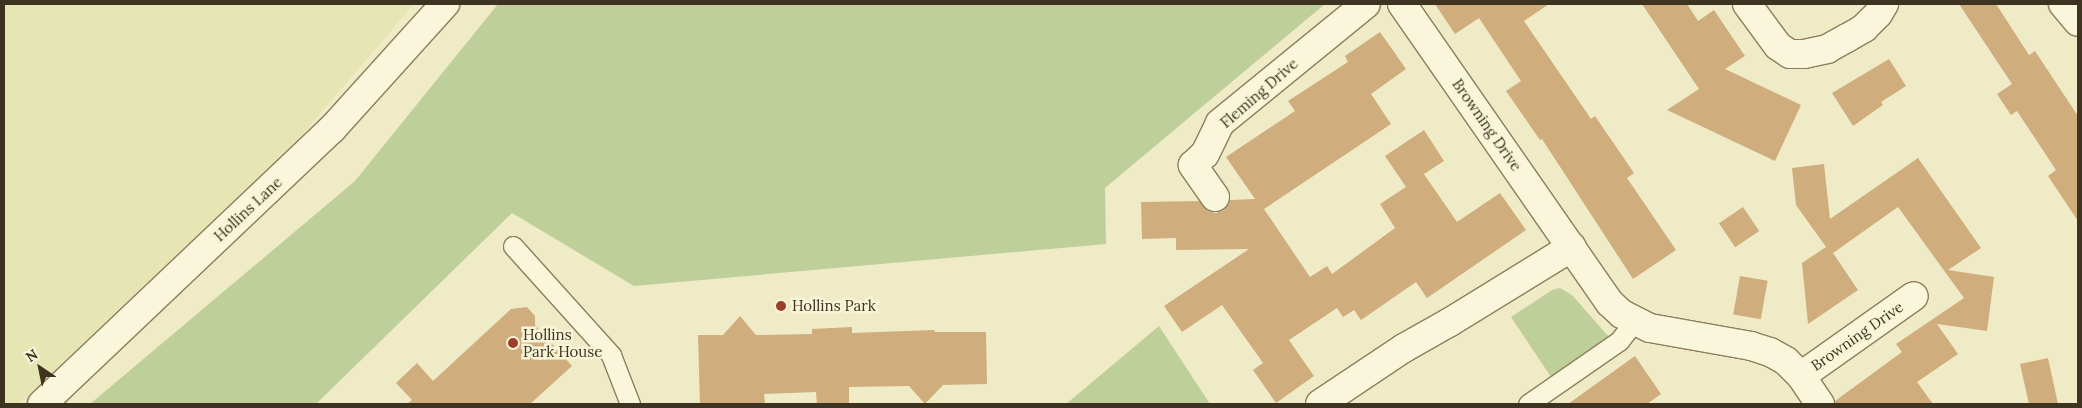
<!DOCTYPE html>
<html>
<head>
<meta charset="utf-8">
<style>
	body { margin:0 }
	#map { position:relative; width:2082px; height:408px; overflow:hidden; background:#f0ebc7; font-family:Lora,serif }
	div>[style] { position:absolute }
	.farmland>* { inset:0; background:#e5e6b4 }
	.green>* { inset:0; background:#bfcf9a }
	.building>* { inset:0; background:#cfad7c; transform-origin:0 0 }
	.roads { filter:drop-shadow(1px 0 #8d7e5b) drop-shadow(-1px 0 #8d7e5b) drop-shadow(0 1px #8d7e5b) drop-shadow(0 -1px #8d7e5b) }
	.lane>* { height:19px; margin:-9.5px; padding:0 9.5px; transform-origin:9.5px; border-radius:9.5px; background:#faf6db }
	.street>* { height:28px; margin:-14px; padding:0 14px; transform-origin:14px; border-radius:14px; background:#faf6db }
	.secondary>* { height:28px; margin:-14px; padding:0 14px; transform-origin:14px; border-radius:14px; background:#faf6db }
	.dots>* { width:14px; height:14px; translate:-50% -50%; box-sizing:border-box; border:2px solid #f7f4d7; border-radius:50% }
	span { translate:-50% -50%; white-space:nowrap; text-align:center; line-height:1.15; -webkit-text-stroke:5px #f7f4d7; paint-order:stroke }
	.street-label { font-size:15px; color:#3d3320 }
	.poi-label { font-size:15px; color:#3d3320 }
	.left { translate:0 -50%; text-align:left }
	.frame { position:absolute; inset:0; border:5px solid #3d3320; pointer-events:none }
	.north { position:absolute; left:15px; top:343px; width:50px; height:50px; -webkit-text-stroke:4px #f7f4d7; paint-order:stroke; rotate:326deg; font-size:14px; font-weight:700; line-height:20px; text-align:center; color:#3d3320 }
	.north::after { content:''; display:block; margin:auto; width:18px; height:22px; background:#3d3320; clip-path:polygon(50% 0,100% 100%,50% 72%,0 100%) }
</style>
</head>
<body>
<div id="map">
	<div class="farmland">
		<div style="clip-path:polygon(4px 4px,414px 4px,300px 137px,19px 404px,4px 404px)"></div>
	</div>
	<div class="green">
		<div style="clip-path:polygon(498px 4px,1325px 4px,1105px 188px,1106px 244px,634px 286px,512px 213px,316px 404px,90px 404px,355px 181px)"></div>
		<div style="clip-path:polygon(1560px 288px,1572px 295px,1609px 337px,1551px 377px,1511px 317px,1552px 290px)"></div>
		<div style="clip-path:polygon(1159px 326px,1210px 404px,1066px 404px)"></div>
	</div>
	<div class="building">
		<div style="clip-path:polygon(1435px 4px,1549px 4px,1524px 21px,1591px 119px,1595px 116px,1634px 173px,1627px 178px,1676px 250px,1633px 279px,1542px 139px,1540px 140px,1506px 91px,1521px 81px,1479px 18px,1455px 34px)"></div>
		<div style="clip-path:polygon(1642px 4px,1687px 4px,1698px 21px,1714px 10px,1745px 56px,1725px 69px,1801px 105px,1775px 161px,1667px 110px,1699px 89px)"></div>
		<div style="clip-path:polygon(1959px 4px,1996px 4px,2029px 55px,2035px 51px,2078px 116px,2078px 221px,2048px 176px,2056px 170px,2017px 111px,2011px 115px,1997px 94px,2012px 84px)"></div>
		<div style="clip-path:polygon(1380px 32px,1406px 69px,1371px 94px,1391px 124px,1264px 209px,1310px 277px,1327px 266px,1332px 274px,1395px 228px,1380px 204px,1406px 187px,1385px 156px,1424px 130px,1444px 161px,1424px 174px,1457px 222px,1500px 193px,1526px 230px,1427px 298px,1416px 282px,1361px 320px,1354px 310px,1343px 317px,1337px 308px,1289px 340px,1314px 376px,1276px 403px,1253px 370px,1263px 363px,1222px 305px,1182px 332px,1164px 306px,1249px 249px,1176px 250px,1176px 238px,1142px 239px,1141px 202px,1199px 201px,1208px 211px,1216px 213px,1224px 210px,1230px 200px,1255px 199px,1226px 157px,1295px 111px,1288px 101px,1348px 62px,1345px 56px)"></div>
		<div style="clip-path:polygon(1889px 59px,1906px 86px,1881px 102px,1883px 105px,1853px 126px,1832px 93px)"></div>
		<div style="clip-path:polygon(1918px 158px,1981px 248px,1948px 270px,1994px 277px,1987px 331px,1937px 324px,1958px 354px,1917px 382px,1933px 404px,1835px 404px,1835px 401px,1902px 352px,1896px 344px,1964px 298px,1898px 207px,1833px 253px,1858px 290px,1808px 324px,1802px 263px,1826px 247px,1796px 205px,1792px 168px,1824px 164px,1830px 219px)"></div>
		<div style="left:1743px;top:207px;width:29px;height:29px;rotate:56deg"></div>
		<div style="left:1740px;top:276px;width:28px;height:39px;rotate:10deg"></div>
		<div style="clip-path:polygon(527px 307px,535px 316px,535px 325px,572px 366px,530px 404px,407px 404px,412px 400px,396px 383px,417px 363px,433px 381px,511px 309px)"></div>
		<div style="clip-path:polygon(740px 316px,756px 335px,812px 334px,812px 329px,852px 327px,852px 333px,934px 330px,935px 332px,986px 332px,987px 384px,943px 385px,925px 404px,909px 386px,849px 387px,849px 404px,817px 404px,816px 392px,764px 394px,765px 404px,700px 404px,698px 335px,723px 335px)"></div>
		<div style="clip-path:polygon(1635px 356px,1661px 394px,1647px 404px,1568px 404px)"></div>
		<div style="clip-path:polygon(2048px 358px,2058px 404px,2029px 404px,2020px 364px)"></div>
	</div>
	<div class="roads">
		<div class="lane">
			<div style="left:513px;top:246px;width:147px;rotate:48deg"></div>
			<div style="left:611px;top:355px;width:53px;rotate:68.8deg"></div>
			<div style="left:1528px;top:404px;width:111px;rotate:-34.7deg"></div>
			<div style="left:1619px;top:341px;width:24px;rotate:-52deg"></div>
		</div>
		<div class="street">
			<div style="left:1402px;top:4px;width:364px;rotate:55.2deg"></div>
			<div style="left:1610px;top:303px;width:16px;rotate:43deg"></div>
			<div style="left:1622px;top:314px;width:31px;rotate:27deg"></div>
			<div style="left:1650px;top:328px;width:103px;rotate:10.1deg"></div>
			<div style="left:1751px;top:346px;width:20px;rotate:18deg"></div>
			<div style="left:1770px;top:352px;width:18px;rotate:29deg"></div>
			<div style="left:1786px;top:361px;width:21px;rotate:45deg"></div>
			<div style="left:1801px;top:376px;width:34px;rotate:56deg"></div>
			<div style="left:1747px;top:4px;width:52px;rotate:53.6deg"></div>
			<div style="left:1778px;top:46px;width:14px;rotate:34deg"></div>
			<div style="left:1790px;top:54px;width:14px"></div>
			<div style="left:1804px;top:54px;width:24px;rotate:-12deg"></div>
			<div style="left:1827px;top:49px;width:23px;rotate:-29deg"></div>
			<div style="left:1847px;top:38px;width:20px;rotate:-30deg"></div>
			<div style="left:1864px;top:28px;width:20px;rotate:-45deg"></div>
			<div style="left:1878px;top:14px;width:12px;rotate:-59deg"></div>
			<div style="left:2063px;top:4px;width:23px;rotate:50deg"></div>
			<div style="left:1215px;top:197px;width:39px;rotate:-125deg"></div>
			<div style="left:1193px;top:165px;width:16px;rotate:-43deg"></div>
			<div style="left:1205px;top:154px;width:34px;rotate:-64deg"></div>
			<div style="left:1220px;top:123px;width:188px;rotate:-39.2deg"></div>
			<div style="left:1801px;top:376px;width:138px;rotate:-35.3deg"></div>
			<div style="left:1320px;top:404px;width:101px;rotate:-33.7deg"></div>
			<div style="left:1404px;top:348px;width:53px;rotate:-29.5deg"></div>
			<div style="left:1450px;top:322px;width:143px;rotate:-31.6deg"></div>
		</div>
		<div class="secondary">
			<div style="left:42px;top:404px;width:400px;rotate:-43.5deg"></div>
			<div style="left:332px;top:129px;width:169px;rotate:-47.9deg"></div>
		</div>
	</div>
	<div class="dots">
		<div style="left:781px;top:306px;background:#9e3d29"></div>
		<div style="left:513px;top:343px;background:#9e3d29"></div>
	</div>
	<div class="street-label">
		<span style="left:1259px;top:93px;rotate:-41deg">Fleming Drive</span>
		<span style="left:1487px;top:125px;rotate:55deg">Browning Drive</span>
		<span style="left:248px;top:209px;rotate:-43deg">Hollins Lane</span>
		<span style="left:1857px;top:336px;rotate:-35deg">Browning Drive</span>
	</div>
	<div class="poi-label">
		<span class="left" style="left:792px;top:306px">Hollins Park</span>
		<span class="left" style="left:523px;top:343px">Hollins<br>Park House</span>
	</div>
	<div class="frame"></div>
	<div class="north">N</div>
</div>
</body>
</html>
